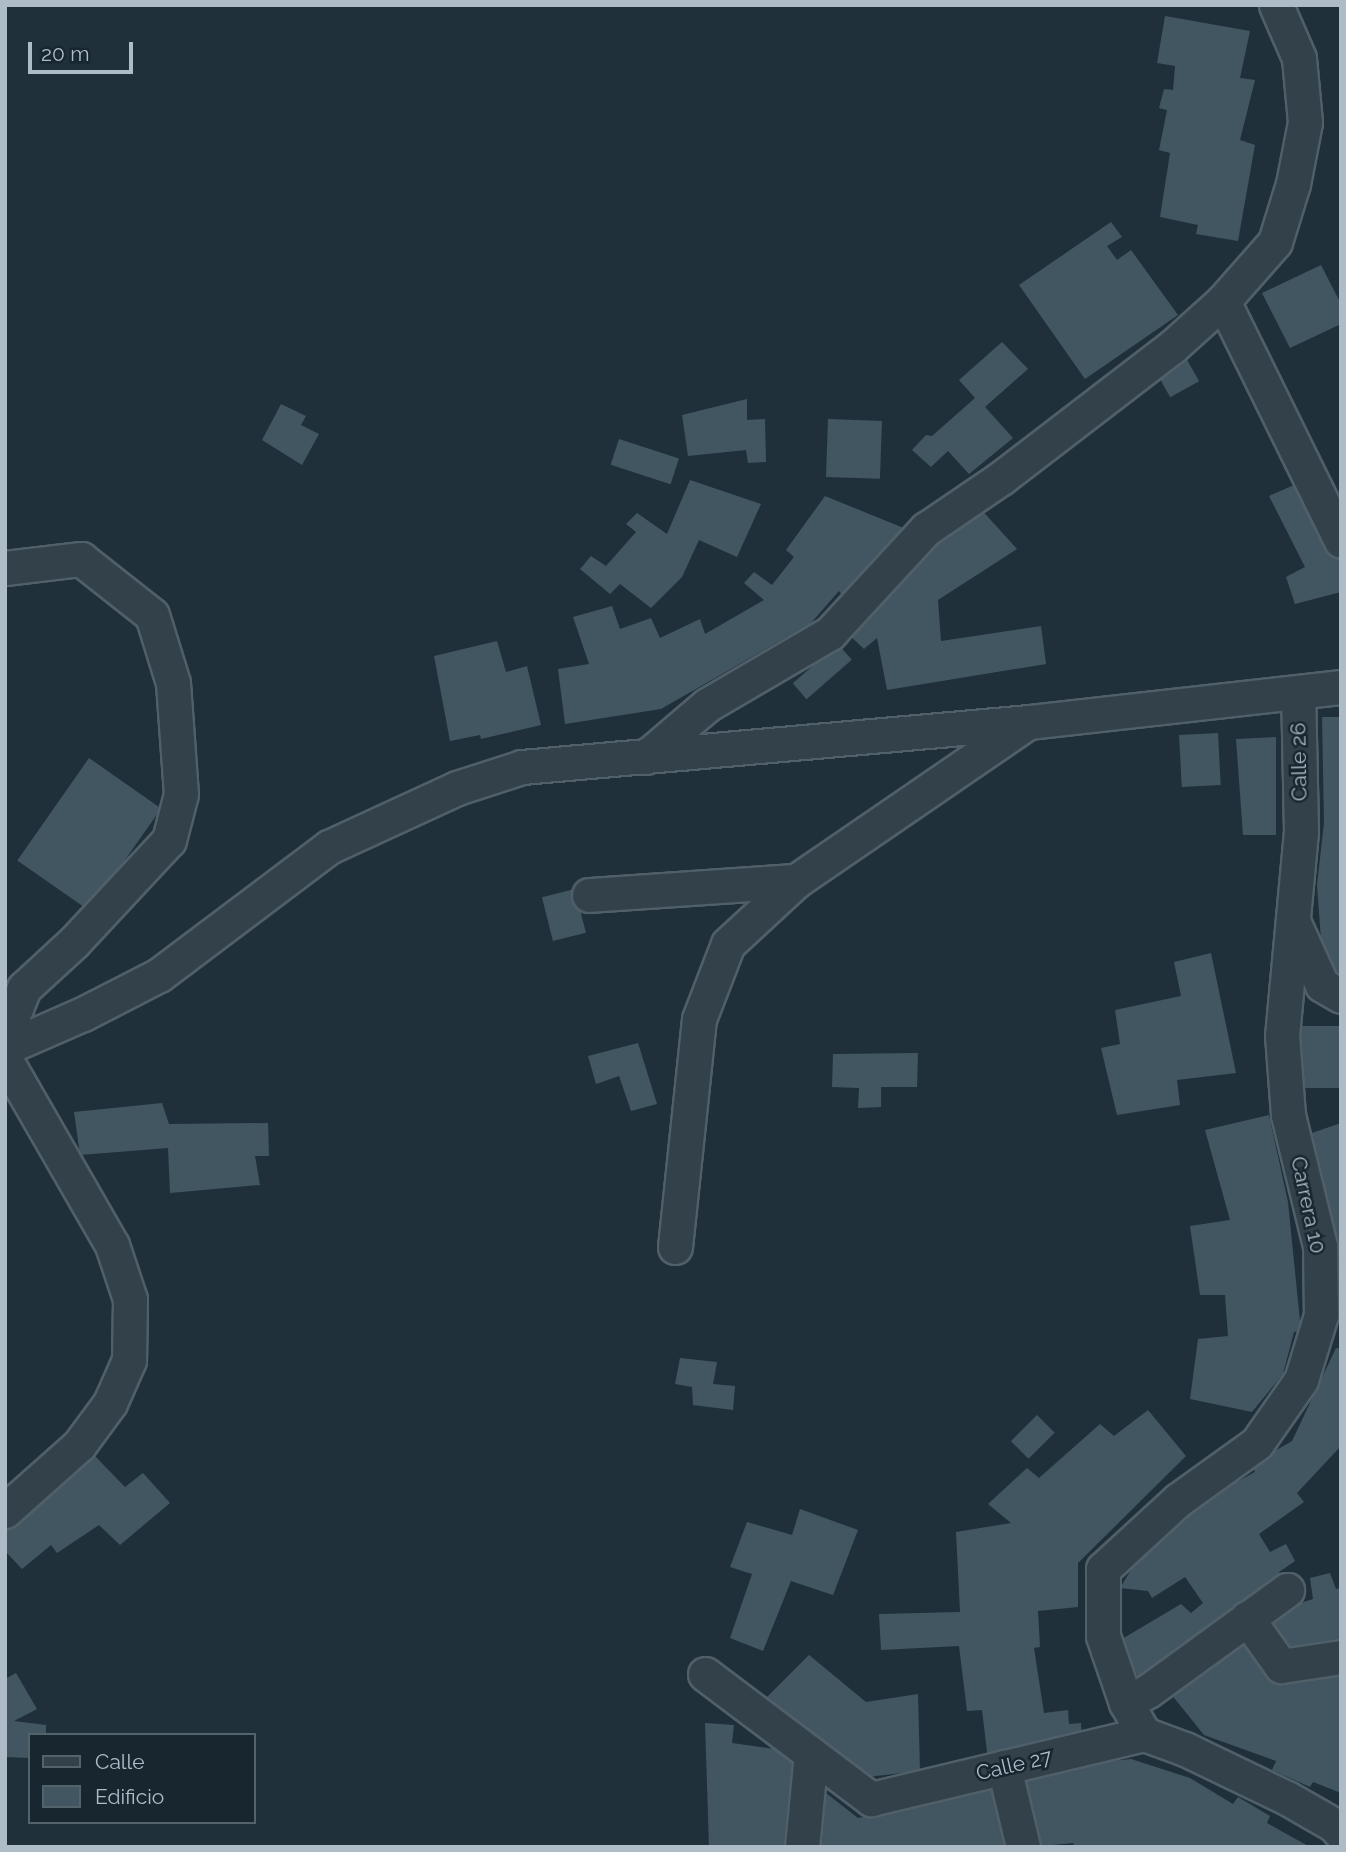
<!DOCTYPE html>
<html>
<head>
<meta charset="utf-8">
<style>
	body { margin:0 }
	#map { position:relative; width:1346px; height:1852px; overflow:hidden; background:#1f303b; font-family:Raleway,sans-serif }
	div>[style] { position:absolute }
	.building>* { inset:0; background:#425662; transform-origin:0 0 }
	.roads { filter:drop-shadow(2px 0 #505f68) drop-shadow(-2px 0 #505f68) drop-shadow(0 2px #505f68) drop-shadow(0 -2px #505f68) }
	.minor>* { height:33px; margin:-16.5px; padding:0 16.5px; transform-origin:16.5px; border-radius:16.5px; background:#33414b }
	span { translate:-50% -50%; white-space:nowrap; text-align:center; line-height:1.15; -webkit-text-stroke:5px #18262f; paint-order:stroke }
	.street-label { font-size:21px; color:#adbcc7 }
	.frame { position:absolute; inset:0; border:7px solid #adbcc7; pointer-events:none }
	.legend { position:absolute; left:28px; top:1733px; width:228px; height:91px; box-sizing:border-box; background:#18262f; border:2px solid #54626c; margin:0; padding:9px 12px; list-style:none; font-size:21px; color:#adbcc7 }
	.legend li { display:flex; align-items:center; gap:14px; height:35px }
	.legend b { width:35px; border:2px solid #54626c }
	.scale { position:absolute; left:28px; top:42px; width:105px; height:32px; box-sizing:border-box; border:4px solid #adbcc7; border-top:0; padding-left:9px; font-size:21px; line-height:24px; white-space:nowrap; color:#adbcc7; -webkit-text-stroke:5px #18262f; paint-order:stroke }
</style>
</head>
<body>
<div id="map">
	<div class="building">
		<div style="clip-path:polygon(1165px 16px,1250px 31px,1240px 78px,1255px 80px,1240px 140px,1255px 145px,1238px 241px,1196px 234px,1198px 225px,1160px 217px,1170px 153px,1159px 150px,1167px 110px,1159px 108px,1164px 89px,1173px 90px,1175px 66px,1157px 63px)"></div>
		<div style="clip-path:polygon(1111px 222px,1122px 237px,1107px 246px,1117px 260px,1131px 250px,1178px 315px,1085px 379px,1019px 285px)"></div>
		<div style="clip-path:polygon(1321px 265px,1341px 304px,1341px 324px,1290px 348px,1262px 293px)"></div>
		<div style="clip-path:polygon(1002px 342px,1028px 369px,985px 407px,1013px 438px,969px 474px,948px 451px,931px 467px,912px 450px,926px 435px,932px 436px,975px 398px,959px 380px)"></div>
		<div style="left:1185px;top:356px;width:29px;height:33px;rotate:61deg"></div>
		<div style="clip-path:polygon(747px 399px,747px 420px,765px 419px,766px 462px,748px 463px,746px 450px,688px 456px,682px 415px)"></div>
		<div style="clip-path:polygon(281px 404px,306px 416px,301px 425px,319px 434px,302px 465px,262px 440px)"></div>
		<div style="left:828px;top:419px;width:54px;height:58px;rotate:2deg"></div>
		<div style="left:619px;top:439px;width:63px;height:27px;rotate:18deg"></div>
		<div style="clip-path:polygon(1308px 479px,1341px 548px,1341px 592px,1295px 604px,1286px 577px,1305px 567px,1269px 496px)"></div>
		<div style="clip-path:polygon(690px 480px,761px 504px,737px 557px,699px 540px,682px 577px,651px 608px,620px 584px,610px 594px,580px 569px,591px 556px,606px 566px,636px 532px,626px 524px,637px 513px,667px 534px)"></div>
		<div style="clip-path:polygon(825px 496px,906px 529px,842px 595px,839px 591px,811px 623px,661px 709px,565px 724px,558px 669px,589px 664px,573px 617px,612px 606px,620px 629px,651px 618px,660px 638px,700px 619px,705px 634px,764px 600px,744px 583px,754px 572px,772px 585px,794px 557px,786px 550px)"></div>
		<div style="clip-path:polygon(978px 506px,1017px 549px,938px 600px,941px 641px,1041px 626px,1046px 664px,887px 690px,877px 638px,864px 649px,847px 633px,910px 564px)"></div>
		<div style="clip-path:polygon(497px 641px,506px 672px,527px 666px,541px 725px,481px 739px,480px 735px,450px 741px,434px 656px)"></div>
		<div style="left:838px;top:644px;width:21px;height:60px;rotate:49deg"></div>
		<div style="clip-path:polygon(1322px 717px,1341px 717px,1341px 984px,1322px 953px,1317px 885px,1324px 823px)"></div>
		<div style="left:1218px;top:733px;width:52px;height:39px;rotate:87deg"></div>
		<div style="clip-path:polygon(1276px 737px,1276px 835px,1243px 835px,1236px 739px)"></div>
		<div style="left:89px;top:758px;width:88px;height:125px;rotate:35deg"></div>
		<div style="left:575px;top:889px;width:45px;height:34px;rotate:76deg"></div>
		<div style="clip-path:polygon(1211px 953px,1236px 1073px,1177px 1080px,1180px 1105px,1117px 1115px,1101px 1048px,1120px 1044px,1115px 1010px,1181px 996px,1174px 962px)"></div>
		<div style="left:1294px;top:1026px;width:47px;height:62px"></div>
		<div style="clip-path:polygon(638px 1043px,657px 1104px,631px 1111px,619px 1076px,596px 1084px,588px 1056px)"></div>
		<div style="clip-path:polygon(918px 1053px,917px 1087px,881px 1087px,881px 1107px,858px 1108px,859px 1088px,832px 1087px,833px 1054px)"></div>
		<div style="clip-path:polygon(162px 1103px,169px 1124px,268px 1123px,269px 1156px,255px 1156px,260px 1185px,170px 1193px,168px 1148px,80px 1155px,74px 1112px)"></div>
		<div style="clip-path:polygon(1269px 1115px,1288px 1202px,1301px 1331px,1294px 1332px,1283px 1374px,1252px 1412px,1190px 1399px,1198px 1339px,1228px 1336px,1225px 1295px,1200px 1295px,1190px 1226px,1230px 1220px,1205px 1130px)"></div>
		<div style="clip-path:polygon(1341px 1123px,1341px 1271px,1332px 1262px,1334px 1228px,1309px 1134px)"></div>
		<div style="clip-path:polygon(1336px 1348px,1341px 1349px,1341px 1446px,1297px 1493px,1304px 1502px,1259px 1534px,1270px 1552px,1286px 1544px,1295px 1561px,1279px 1572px,1285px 1582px,1144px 1685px,1124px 1654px,1122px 1639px,1181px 1604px,1191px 1613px,1203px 1603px,1185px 1577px,1152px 1598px,1148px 1591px,1120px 1588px,1149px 1540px,1227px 1487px,1255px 1472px,1252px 1464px,1292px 1441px)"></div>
		<div style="clip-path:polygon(680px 1358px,717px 1362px,713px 1384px,735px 1386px,733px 1410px,693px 1405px,692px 1387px,675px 1384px)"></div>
		<div style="clip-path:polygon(1148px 1410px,1186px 1456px,1078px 1563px,1078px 1607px,1038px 1611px,1040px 1647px,1034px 1648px,1044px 1713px,1068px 1710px,1069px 1724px,1081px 1723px,1082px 1739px,988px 1760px,982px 1710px,967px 1711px,959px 1646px,881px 1650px,879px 1614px,960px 1612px,956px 1532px,1011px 1523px,988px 1504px,1027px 1468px,1039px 1478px,1100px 1424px,1114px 1436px)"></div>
		<div style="left:1037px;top:1415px;width:25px;height:37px;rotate:45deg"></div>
		<div style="clip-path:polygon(93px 1454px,125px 1487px,143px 1473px,170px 1503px,120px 1545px,99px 1525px,57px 1553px,51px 1545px,22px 1569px,5px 1551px,5px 1525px,23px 1510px,27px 1514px)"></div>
		<div style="clip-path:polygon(800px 1509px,858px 1530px,833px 1595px,791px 1581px,763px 1651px,730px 1638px,752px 1574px,730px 1567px,747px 1522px,792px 1535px)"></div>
		<div style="clip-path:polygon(1330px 1573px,1336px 1589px,1341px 1588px,1341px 1645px,1287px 1656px,1258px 1620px,1294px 1594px,1301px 1603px,1313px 1599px,1310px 1578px)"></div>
		<div style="clip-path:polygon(1244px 1634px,1341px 1669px,1341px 1793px,1313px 1782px,1310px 1787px,1272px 1770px,1276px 1761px,1204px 1735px,1167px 1689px)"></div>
		<div style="clip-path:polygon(809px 1655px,866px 1702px,918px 1694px,920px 1771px,858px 1778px,766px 1698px)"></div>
		<div style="clip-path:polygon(16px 1673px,37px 1709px,14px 1721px,46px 1725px,46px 1735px,30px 1735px,30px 1758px,5px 1757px,5px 1679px)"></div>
		<div style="clip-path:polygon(705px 1723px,734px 1725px,732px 1743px,775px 1749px,793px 1761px,786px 1847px,709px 1847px)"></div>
		<div style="clip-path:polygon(1131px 1759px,1190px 1778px,1233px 1804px,1238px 1797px,1270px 1816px,1267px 1823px,1310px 1847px,1075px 1847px,1073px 1843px,1032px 1847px,1016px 1784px,1099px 1762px)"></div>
		<div style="clip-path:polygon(817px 1786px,858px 1818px,994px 1788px,1009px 1847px,811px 1847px)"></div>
	</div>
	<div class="roads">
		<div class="minor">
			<div style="left:1223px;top:301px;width:267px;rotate:63.8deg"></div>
			<div style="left:5px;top:568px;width:77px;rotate:-6.8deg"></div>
			<div style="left:81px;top:559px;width:90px;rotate:38.3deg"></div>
			<div style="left:152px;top:615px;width:71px;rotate:72.8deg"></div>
			<div style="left:173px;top:683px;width:111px;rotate:85.9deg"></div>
			<div style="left:181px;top:794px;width:48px;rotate:104.6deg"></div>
			<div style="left:169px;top:840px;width:139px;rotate:133deg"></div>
			<div style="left:74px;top:942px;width:68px;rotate:137.4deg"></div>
			<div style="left:24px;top:988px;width:52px;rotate:111.6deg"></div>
			<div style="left:646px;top:757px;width:80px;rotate:-40.4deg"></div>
			<div style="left:707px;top:705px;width:143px;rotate:-30.3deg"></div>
			<div style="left:830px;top:633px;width:142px;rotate:-47.3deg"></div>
			<div style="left:926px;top:529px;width:91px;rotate:-34.2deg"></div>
			<div style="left:1001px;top:478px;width:215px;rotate:-37.5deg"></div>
			<div style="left:1172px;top:347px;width:69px;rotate:-42deg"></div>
			<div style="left:1223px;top:301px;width:79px;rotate:-48.6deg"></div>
			<div style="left:1275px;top:242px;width:61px;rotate:-72.8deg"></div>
			<div style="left:1293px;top:184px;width:63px;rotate:-79deg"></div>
			<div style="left:1305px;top:122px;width:64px;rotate:-95.4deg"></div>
			<div style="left:1299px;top:58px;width:58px;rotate:-113.5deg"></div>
			<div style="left:589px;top:895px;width:207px;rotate:-3.9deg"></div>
			<div style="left:1293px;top:921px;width:70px;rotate:65.6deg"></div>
			<div style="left:1322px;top:985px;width:22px;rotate:30deg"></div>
			<div style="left:5px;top:1048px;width:85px;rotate:-23.6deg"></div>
			<div style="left:83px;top:1014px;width:85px;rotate:-27.2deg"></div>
			<div style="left:159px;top:975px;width:213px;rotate:-37deg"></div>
			<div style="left:329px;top:847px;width:141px;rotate:-24.7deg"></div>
			<div style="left:457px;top:788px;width:68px;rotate:-17.9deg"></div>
			<div style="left:522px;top:767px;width:509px;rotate:-5.07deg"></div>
			<div style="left:1029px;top:722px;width:314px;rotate:-6.4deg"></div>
			<div style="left:5px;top:1059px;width:215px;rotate:60.1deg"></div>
			<div style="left:112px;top:1245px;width:57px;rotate:71.6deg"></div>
			<div style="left:130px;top:1299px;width:61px;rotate:90.9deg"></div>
			<div style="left:129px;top:1360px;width:47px;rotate:113.8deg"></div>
			<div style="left:110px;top:1403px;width:52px;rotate:126.4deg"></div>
			<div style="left:79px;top:1445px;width:99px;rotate:138.3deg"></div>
			<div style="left:675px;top:1247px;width:229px;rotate:-84deg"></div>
			<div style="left:699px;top:1019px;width:80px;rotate:-68.9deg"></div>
			<div style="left:728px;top:944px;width:93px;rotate:-42.8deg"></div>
			<div style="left:796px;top:881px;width:280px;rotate:-34.4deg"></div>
			<div style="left:1247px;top:1618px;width:59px;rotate:54.7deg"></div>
			<div style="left:1281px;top:1666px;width:61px;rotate:-8.5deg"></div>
			<div style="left:705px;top:1674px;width:208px;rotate:37deg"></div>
			<div style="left:871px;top:1799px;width:281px;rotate:-13.4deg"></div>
			<div style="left:1144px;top:1734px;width:44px;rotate:20.1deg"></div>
			<div style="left:1185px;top:1749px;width:113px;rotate:25.7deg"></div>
			<div style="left:1287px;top:1798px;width:54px;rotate:29.9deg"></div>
			<div style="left:1334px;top:1825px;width:11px;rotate:49deg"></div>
			<div style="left:1126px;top:1703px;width:25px;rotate:-29deg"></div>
			<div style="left:1148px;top:1691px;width:172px;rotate:-36deg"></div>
			<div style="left:1144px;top:1734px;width:36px;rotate:-120deg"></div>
			<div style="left:1126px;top:1703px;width:71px;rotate:-108.9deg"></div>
			<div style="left:1103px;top:1636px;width:67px;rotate:-90deg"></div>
			<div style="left:1103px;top:1569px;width:102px;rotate:-42.6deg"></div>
			<div style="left:1178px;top:1500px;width:97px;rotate:-35.8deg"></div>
			<div style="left:1257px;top:1443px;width:77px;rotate:-55.1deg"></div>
			<div style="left:1301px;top:1380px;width:68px;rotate:-72.9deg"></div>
			<div style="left:1321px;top:1315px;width:69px;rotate:-90.8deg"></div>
			<div style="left:1320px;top:1246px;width:135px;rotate:-103.7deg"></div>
			<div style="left:1288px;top:1115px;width:79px;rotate:-94.3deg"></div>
			<div style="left:1282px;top:1036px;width:206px;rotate:-84.7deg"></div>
			<div style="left:1301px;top:831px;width:138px;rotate:-91.2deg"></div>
			<div style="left:1004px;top:1767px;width:82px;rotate:76.6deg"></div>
			<div style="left:802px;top:1847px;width:93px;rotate:-84.5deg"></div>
		</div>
	</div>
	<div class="street-label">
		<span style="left:1299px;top:762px;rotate:-91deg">Calle 26</span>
		<span style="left:1308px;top:1205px;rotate:78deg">Carrera 10</span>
		<span style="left:1014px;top:1765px;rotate:-13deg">Calle 27</span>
	</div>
	<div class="frame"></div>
	<ul class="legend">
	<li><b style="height:9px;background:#33414b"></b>Calle</li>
	<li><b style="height:19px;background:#425662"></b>Edificio</li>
	</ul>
	<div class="scale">20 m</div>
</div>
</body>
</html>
